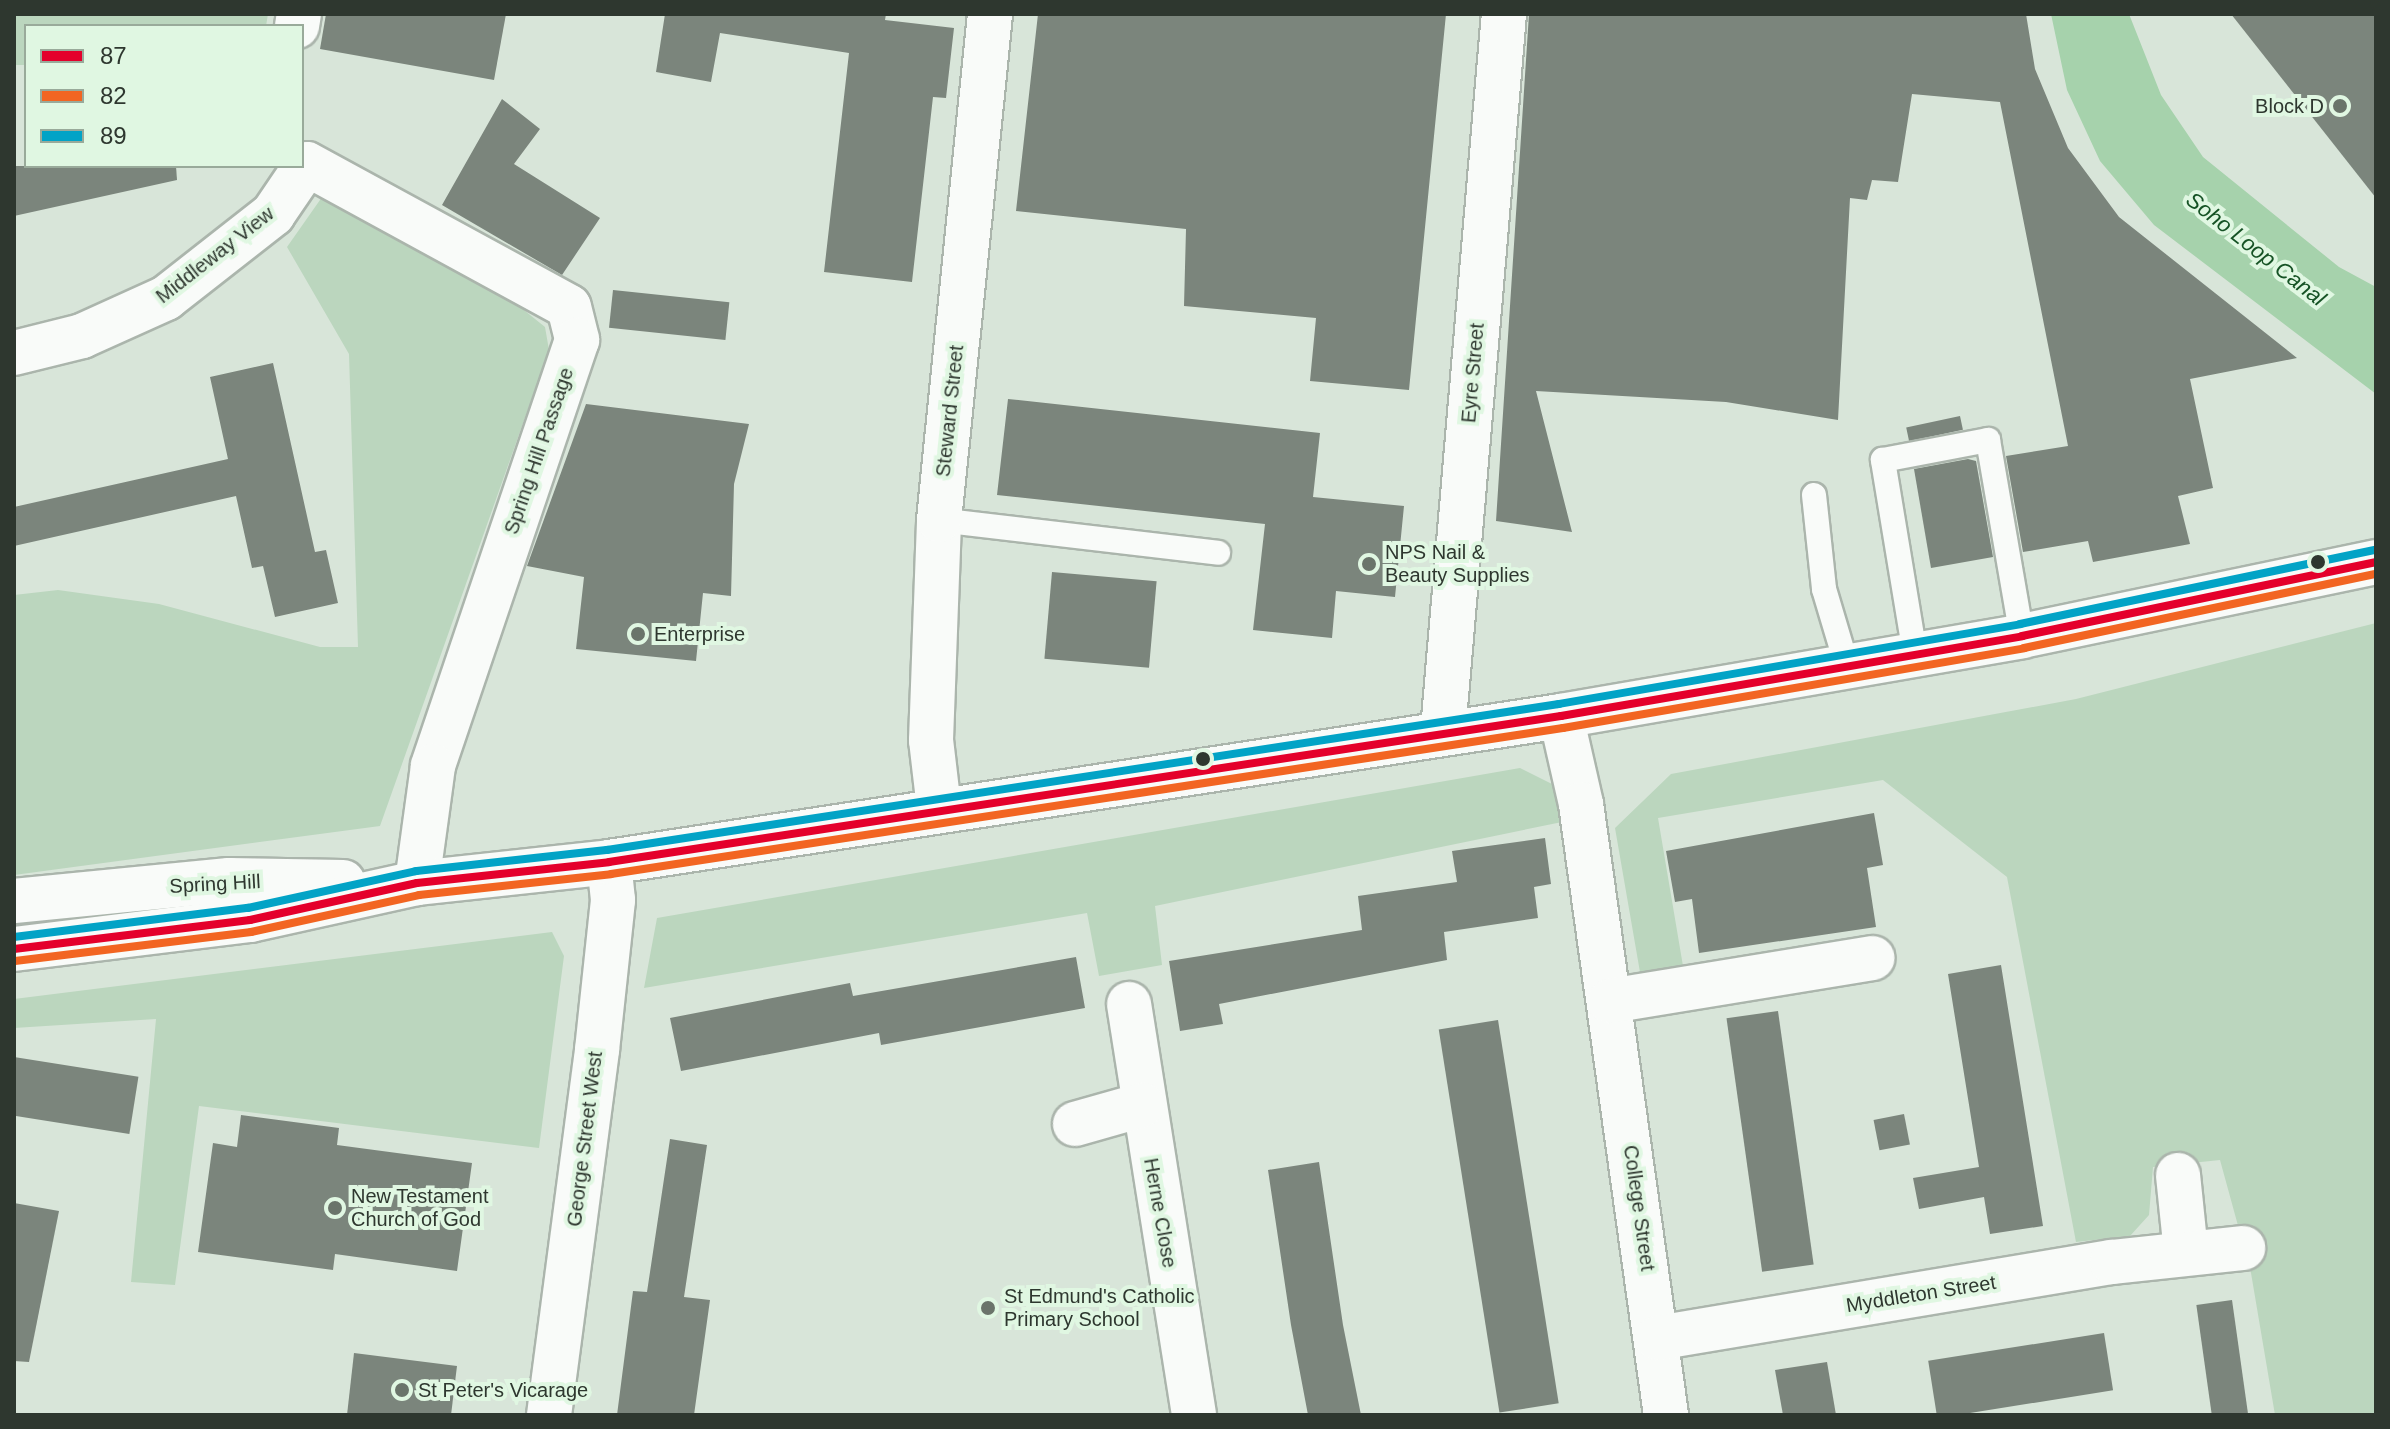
<!DOCTYPE html>
<html>
<head>
<meta charset="utf-8">
<style>
	body { margin:0 }
	#map { position:relative; width:2390px; height:1429px; overflow:hidden; background:#d8e5d9; font-family:Helvetica,sans-serif }
	div>[style] { position:absolute }
	.green>* { inset:0; background:#bbd6be }
	.water>* { inset:0; background:#a6d2ac }
	.building>* { inset:0; background:#7b857c; transform-origin:0 0 }
	.roads { filter:drop-shadow(2px 0 #abb5ac) drop-shadow(-2px 0 #abb5ac) drop-shadow(0 2px #abb5ac) drop-shadow(0 -2px #abb5ac) }
	.service>* { height:24px; margin:-12px; padding:0 12px; transform-origin:12px; border-radius:12px; background:#f9fbf9 }
	.minor>* { height:44px; margin:-22px; padding:0 22px; transform-origin:22px; border-radius:22px; background:#f9fbf9 }
	.primary>* { height:44px; margin:-22px; padding:0 22px; transform-origin:22px; border-radius:22px; background:#f9fbf9 }
	.bus-1>* { height:8px; margin:-4px; padding:0 4px; transform-origin:4px; border-radius:4px; background:#e4002b }
	.bus-2>* { height:8px; margin:-4px; padding:0 4px; transform-origin:4px; border-radius:4px; background:#f26522 }
	.bus-3>* { height:8px; margin:-4px; padding:0 4px; transform-origin:4px; border-radius:4px; background:#02a3c6 }
	.dots>* { width:22px; height:22px; translate:-50% -50%; box-sizing:border-box; border:4px solid #e0f7e2; border-radius:50% }
	span { translate:-50% -50%; white-space:nowrap; text-align:center; line-height:1.15; -webkit-text-stroke:8px #e0f7e2; paint-order:stroke }
	.poi-label { font-size:20px; color:#2e372f }
	.right { translate:-100% -50%; text-align:right }
	.left { translate:0 -50%; text-align:left }
	.street-label { font-size:20px; color:#2e372f }
	.water-label { font-size:22px; color:#165325; font-style:italic }
	.frame { position:absolute; inset:0; border:16px solid #2e372f; pointer-events:none }
	.legend { position:absolute; left:24px; top:24px; width:280px; height:144px; box-sizing:border-box; background:#e0f7e2; border:2px solid #99aa9a; margin:0; padding:10px 14px; list-style:none; font-size:24px; color:#2e372f }
	.legend li { display:flex; align-items:center; gap:16px; height:40px }
	.legend b { width:40px; border:2px solid #99aa9a }
</style>
</head>
<body>
<div id="map">
	<div class="green">
		<div style="clip-path:polygon(14px 14px,268px 14px,266px 26px,26px 26px,26px 65px,14px 65px)"></div>
		<div style="clip-path:polygon(327px 190px,448px 249px,545px 327px,549px 350px,380px 826px,14px 875px,14px 595px,58px 590px,159px 604px,320px 647px,358px 647px,349px 354px,287px 247px)"></div>
		<div style="clip-path:polygon(2376px 623px,2376px 1415px,2275px 1415px,2251px 1273px,2220px 1160px,2153px 1167px,2149px 1215px,2130px 1236px,2076px 1242px,2007px 877px,1883px 780px,1658px 818px,1684px 972px,1641px 978px,1615px 828px,1671px 774px,2076px 699px)"></div>
		<div style="clip-path:polygon(1520px 768px,1552px 784px,1562px 822px,1155px 906px,1162px 965px,1099px 976px,1087px 913px,644px 988px,657px 918px)"></div>
		<div style="clip-path:polygon(552px 932px,564px 956px,539px 1148px,199px 1106px,175px 1285px,131px 1282px,156px 1019px,14px 1028px,14px 999px)"></div>
	</div>
	<div class="water">
		<div style="clip-path:polygon(2051px 14px,2129px 14px,2161px 95px,2203px 157px,2339px 267px,2376px 287px,2376px 394px,2154px 225px,2100px 161px,2067px 90px)"></div>
	</div>
	<div class="building">
		<div style="clip-path:polygon(326px 14px,506px 14px,494px 80px,320px 49px)"></div>
		<div style="clip-path:polygon(665px 14px,886px 14px,885px 20px,954px 28px,946px 98px,933px 97px,912px 282px,824px 272px,849px 53px,720px 33px,711px 82px,656px 72px)"></div>
		<div style="clip-path:polygon(1038px 14px,1446px 14px,1409px 390px,1310px 381px,1316px 318px,1184px 306px,1186px 229px,1016px 211px)"></div>
		<div style="clip-path:polygon(1529px 14px,2026px 14px,2035px 69px,2068px 148px,2119px 217px,2297px 358px,2190px 379px,2213px 488px,2178px 496px,2190px 544px,2093px 562px,2088px 541px,2023px 552px,2006px 456px,2068px 446px,2000px 102px,1912px 94px,1898px 182px,1872px 180px,1867px 200px,1850px 198px,1838px 420px,1726px 402px,1536px 391px,1572px 532px,1496px 521px)"></div>
		<div style="clip-path:polygon(2231px 14px,2376px 14px,2376px 198px)"></div>
		<div style="clip-path:polygon(502px 99px,540px 129px,514px 164px,600px 218px,562px 275px,442px 205px)"></div>
		<div style="clip-path:polygon(14px 166px,176px 166px,177px 180px,14px 216px)"></div>
		<div style="left:613px;top:290px;width:117px;height:38px;rotate:6deg"></div>
		<div style="clip-path:polygon(273px 363px,315px 552px,326px 550px,338px 603px,275px 617px,263px 566px,252px 568px,236px 496px,14px 546px,14px 507px,228px 459px,210px 377px)"></div>
		<div style="clip-path:polygon(1008px 399px,1320px 433px,1313px 497px,1404px 506px,1395px 597px,1336px 591px,1332px 638px,1253px 630px,1265px 524px,997px 495px)"></div>
		<div style="clip-path:polygon(586px 404px,749px 424px,734px 484px,731px 596px,703px 593px,696px 661px,576px 649px,584px 577px,527px 566px)"></div>
		<div style="left:1960px;top:416px;width:14px;height:55px;rotate:78deg"></div>
		<div style="clip-path:polygon(1968px 459px,1976px 461px,1993px 557px,1931px 568px,1914px 469px)"></div>
		<div style="left:1052px;top:572px;width:105px;height:87px;rotate:5deg"></div>
		<div style="clip-path:polygon(1874px 813px,1883px 865px,1867px 868px,1876px 927px,1699px 953px,1692px 899px,1675px 902px,1666px 851px)"></div>
		<div style="clip-path:polygon(1545px 838px,1551px 884px,1534px 887px,1538px 918px,1444px 932px,1447px 960px,1219px 1004px,1223px 1024px,1180px 1031px,1169px 961px,1362px 930px,1358px 896px,1457px 882px,1452px 851px)"></div>
		<div style="clip-path:polygon(1076px 957px,1085px 1008px,881px 1045px,879px 1033px,681px 1071px,670px 1018px,850px 983px,853px 996px)"></div>
		<div style="clip-path:polygon(2001px 965px,2043px 1226px,1990px 1234px,1984px 1197px,1919px 1209px,1913px 1178px,1979px 1167px,1948px 974px)"></div>
		<div style="left:1778px;top:1011px;width:256px;height:52px;rotate:82deg"></div>
		<div style="left:1498px;top:1020px;width:388px;height:60px;rotate:81deg"></div>
		<div style="left:14px;top:1057px;width:126px;height:58px;rotate:9deg"></div>
		<div style="left:1904px;top:1114px;width:31px;height:31px;rotate:79deg"></div>
		<div style="clip-path:polygon(241px 1115px,339px 1128px,337px 1145px,472px 1163px,457px 1271px,335px 1254px,333px 1270px,198px 1252px,213px 1143px,237px 1147px)"></div>
		<div style="clip-path:polygon(670px 1139px,707px 1145px,684px 1297px,710px 1300px,694px 1415px,617px 1415px,633px 1291px,647px 1292px)"></div>
		<div style="clip-path:polygon(1319px 1162px,1343px 1325px,1361px 1415px,1308px 1415px,1291px 1325px,1268px 1170px)"></div>
		<div style="clip-path:polygon(14px 1203px,59px 1211px,29px 1362px,14px 1361px)"></div>
		<div style="left:2232px;top:1300px;width:116px;height:36px;rotate:82deg"></div>
		<div style="left:2104px;top:1333px;width:58px;height:178px;rotate:81deg"></div>
		<div style="clip-path:polygon(354px 1353px,457px 1366px,451px 1415px,347px 1415px)"></div>
		<div style="clip-path:polygon(1827px 1362px,1836px 1415px,1783px 1415px,1775px 1370px)"></div>
	</div>
	<div class="roads">
		<div class="service">
			<div style="left:1814px;top:495px;width:95px;rotate:83.9deg"></div>
			<div style="left:1824px;top:589px;width:80px;rotate:73.4deg"></div>
			<div style="left:939px;top:520px;width:281px;rotate:6.7deg"></div>
			<div style="left:1915px;top:654px;width:197px;rotate:-99.4deg"></div>
			<div style="left:1883px;top:460px;width:107px;rotate:-10.8deg"></div>
			<div style="left:1988px;top:440px;width:199px;rotate:80.2deg"></div>
		</div>
		<div class="minor">
			<div style="left:297px;top:26px;width:12px;rotate:-81deg"></div>
			<div style="left:307px;top:164px;width:298px;rotate:28.6deg"></div>
			<div style="left:569px;top:307px;width:34px;rotate:76deg"></div>
			<div style="left:577px;top:340px;width:450px;rotate:108.7deg"></div>
			<div style="left:433px;top:766px;width:118px;rotate:97.8deg"></div>
			<div style="left:14px;top:353px;width:70px;rotate:-14deg"></div>
			<div style="left:82px;top:336px;width:92px;rotate:-24.3deg"></div>
			<div style="left:166px;top:298px;width:136px;rotate:-38.1deg"></div>
			<div style="left:273px;top:214px;width:60px;rotate:-55.8deg"></div>
			<div style="left:1561px;top:716px;width:90px;rotate:77.2deg"></div>
			<div style="left:1581px;top:804px;width:617px;rotate:82.08deg"></div>
			<div style="left:1443px;top:731px;width:720px;rotate:-85.14deg"></div>
			<div style="left:939px;top:808px;width:68px;rotate:-96.7deg"></div>
			<div style="left:931px;top:740px;width:220px;rotate:-87.9deg"></div>
			<div style="left:939px;top:520px;width:509px;rotate:-84.24deg"></div>
			<div style="left:1610px;top:1001px;width:266px;rotate:-9.3deg"></div>
			<div style="left:1129px;top:1004px;width:416px;rotate:81deg"></div>
			<div style="left:1075px;top:1124px;width:70px;rotate:-15.8deg"></div>
			<div style="left:2178px;top:1175px;width:78px;rotate:84.1deg"></div>
			<div style="left:1657px;top:1338px;width:461px;rotate:-9.5deg"></div>
			<div style="left:2112px;top:1262px;width:132px;rotate:-6.1deg"></div>
			<div style="left:549px;top:1415px;width:368px;rotate:-82.5deg"></div>
			<div style="left:597px;top:1050px;width:151px;rotate:-83.9deg"></div>
			<div style="left:613px;top:900px;width:38px;rotate:-96deg"></div>
		</div>
		<div class="primary">
			<div style="left:14px;top:901px;width:216px;rotate:-5.6deg"></div>
			<div style="left:229px;top:880px;width:114px;rotate:1deg"></div>
			<div style="left:14px;top:949px;width:238px;rotate:-7deg"></div>
			<div style="left:250px;top:920px;width:171px;rotate:-12.5deg"></div>
			<div style="left:417px;top:883px;width:193px;rotate:-6.2deg"></div>
			<div style="left:609px;top:862px;width:963px;rotate:-8.72deg"></div>
			<div style="left:1561px;top:716px;width:468px;rotate:-9.8deg"></div>
			<div style="left:2022px;top:636px;width:362px;rotate:-11.8deg"></div>
		</div>
	</div>
	<div class="bus-1">
		<div style="left:14px;top:949px;width:238px;rotate:-7deg"></div>
		<div style="left:250px;top:920px;width:171px;rotate:-12.5deg"></div>
		<div style="left:417px;top:883px;width:193px;rotate:-6.2deg"></div>
		<div style="left:609px;top:862px;width:963px;rotate:-8.72deg"></div>
		<div style="left:1561px;top:716px;width:468px;rotate:-9.8deg"></div>
		<div style="left:2022px;top:636px;width:362px;rotate:-11.8deg"></div>
	</div>
	<div class="bus-2">
		<div style="left:15px;top:961px;width:238px;rotate:-7deg"></div>
		<div style="left:251px;top:932px;width:172px;rotate:-12.4deg"></div>
		<div style="left:419px;top:895px;width:193px;rotate:-6.2deg"></div>
		<div style="left:611px;top:874px;width:963px;rotate:-8.72deg"></div>
		<div style="left:1563px;top:728px;width:468px;rotate:-9.8deg"></div>
		<div style="left:2024px;top:648px;width:360px;rotate:-11.9deg"></div>
	</div>
	<div class="bus-3">
		<div style="left:14px;top:937px;width:236px;rotate:-7.1deg"></div>
		<div style="left:248px;top:908px;width:172px;rotate:-12.4deg"></div>
		<div style="left:416px;top:871px;width:192px;rotate:-6.3deg"></div>
		<div style="left:607px;top:850px;width:963px;rotate:-8.72deg"></div>
		<div style="left:1559px;top:704px;width:468px;rotate:-9.8deg"></div>
		<div style="left:2020px;top:624px;width:362px;rotate:-11.8deg"></div>
	</div>
	<div class="dots">
		<div style="left:2340px;top:106px;background:#6a746a"></div>
		<div style="left:2318px;top:562px;background:#2e372f"></div>
		<div style="left:1369px;top:564px;background:#6a746a"></div>
		<div style="left:638px;top:634px;background:#6a746a"></div>
		<div style="left:1203px;top:759px;background:#2e372f"></div>
		<div style="left:335px;top:1208px;background:#6a746a"></div>
		<div style="left:988px;top:1308px;background:#6a746a"></div>
		<div style="left:402px;top:1390px;background:#6a746a"></div>
	</div>
	<div class="poi-label">
		<span class="right" style="left:2324px;top:106px">Block D</span>
		<span class="left" style="left:1385px;top:564px">NPS Nail &amp;<br>Beauty Supplies</span>
		<span class="left" style="left:654px;top:634px">Enterprise</span>
		<span class="left" style="left:351px;top:1208px">New Testament<br>Church of God</span>
		<span class="left" style="left:1004px;top:1308px">St Edmund's Catholic<br>Primary School</span>
		<span class="left" style="left:418px;top:1390px">St Peter's Vicarage</span>
	</div>
	<div class="street-label">
		<span style="left:215px;top:255px;rotate:-38deg">Middleway View</span>
		<span style="left:1473px;top:373px;rotate:-85deg">Eyre Street</span>
		<span style="left:950px;top:411px;rotate:-84deg">Steward Street</span>
		<span style="left:539px;top:451px;rotate:-71deg">Spring Hill Passage</span>
		<span style="left:215px;top:884px;rotate:-3deg">Spring Hill</span>
		<span style="left:585px;top:1139px;rotate:-83deg">George Street West</span>
		<span style="left:1639px;top:1208px;rotate:82deg">College Street</span>
		<span style="left:1160px;top:1213px;rotate:80deg">Herne Close</span>
		<span style="left:1921px;top:1294px;rotate:-9deg">Myddleton Street</span>
	</div>
	<div class="water-label">
		<span style="left:2256px;top:249px;rotate:38deg">Soho Loop Canal</span>
	</div>
	<div class="frame"></div>
	<ul class="legend">
	<li><b style="height:10px;background:#e4002b"></b>87</li>
	<li><b style="height:10px;background:#f26522"></b>82</li>
	<li><b style="height:10px;background:#02a3c6"></b>89</li>
	</ul>
</div>
</body>
</html>
